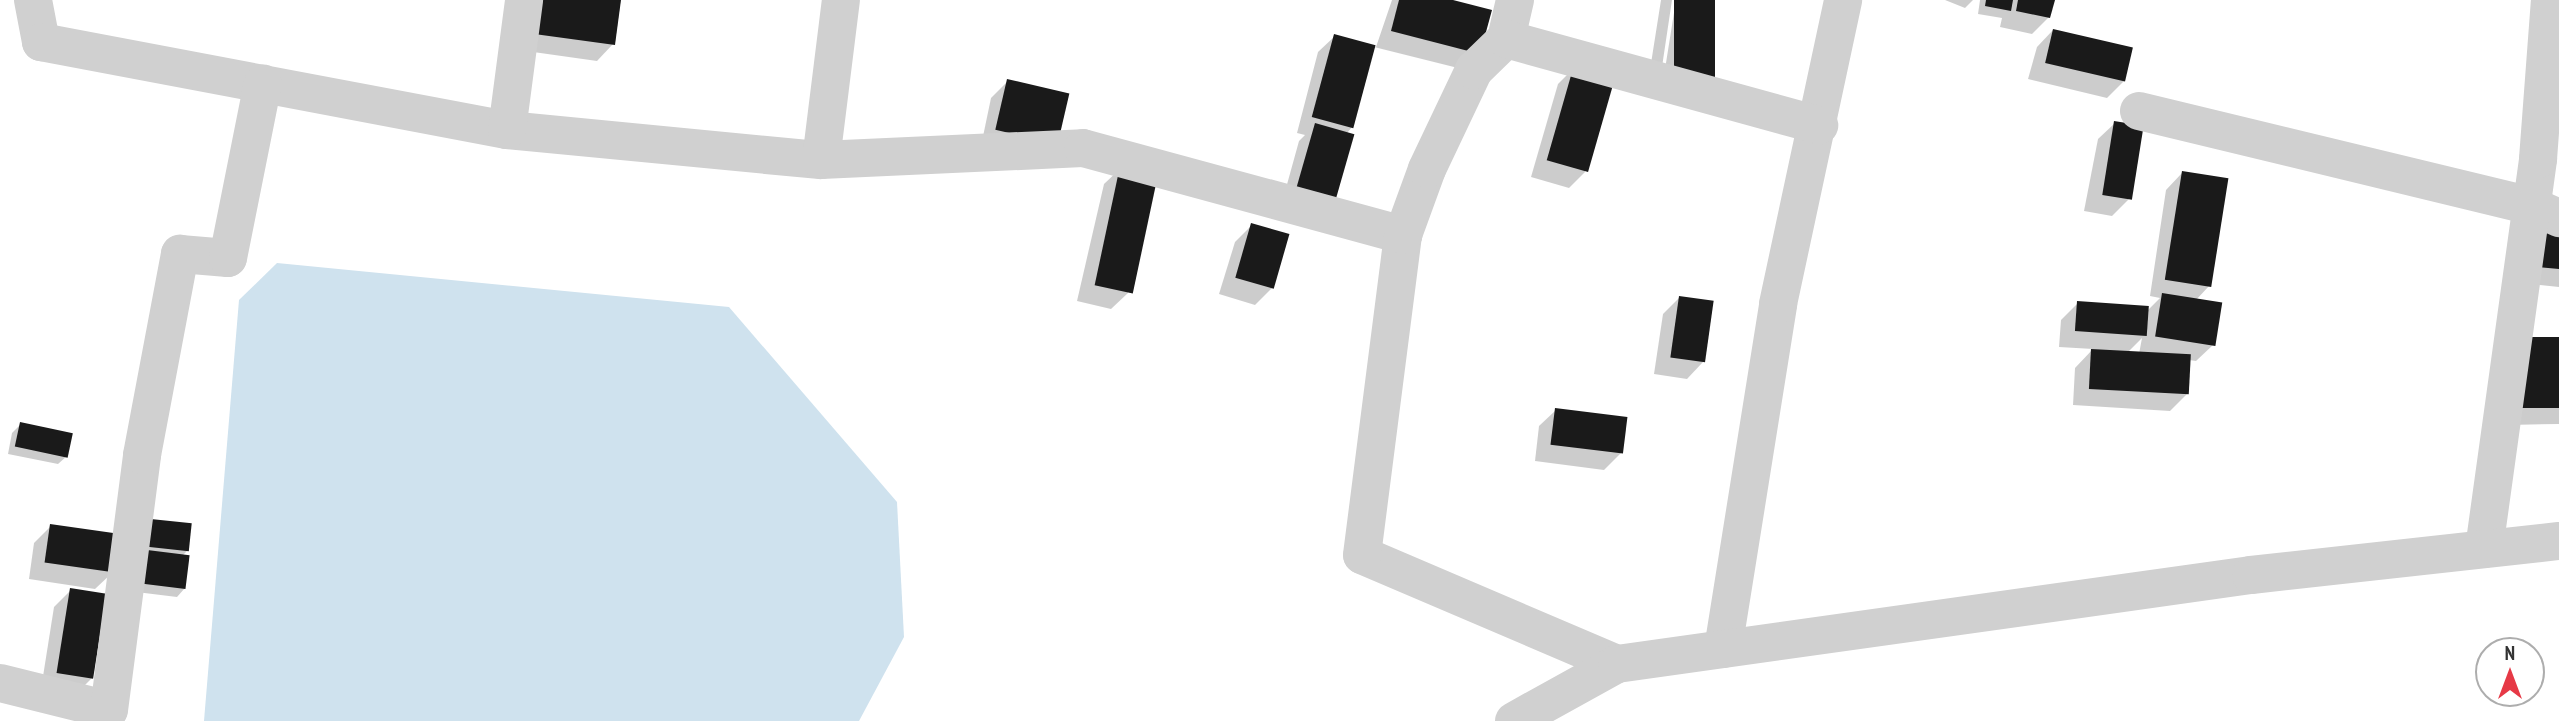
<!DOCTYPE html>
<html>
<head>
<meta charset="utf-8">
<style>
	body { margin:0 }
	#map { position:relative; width:2559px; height:721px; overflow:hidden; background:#fff; font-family:"PT Sans Narrow",sans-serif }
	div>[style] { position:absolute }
	.water>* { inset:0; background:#cfe2ee }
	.shadow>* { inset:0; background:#0003 }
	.building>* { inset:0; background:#1a1a1a; transform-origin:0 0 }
	.minor>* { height:38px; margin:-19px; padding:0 19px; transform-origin:19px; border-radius:19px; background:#d0d0d0 }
	.tertiary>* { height:38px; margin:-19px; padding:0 19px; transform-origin:19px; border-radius:19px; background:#d0d0d0 }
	span { translate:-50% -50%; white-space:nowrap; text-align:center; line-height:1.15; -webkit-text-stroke:7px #fff; paint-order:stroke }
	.north { position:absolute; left:2475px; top:637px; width:70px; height:70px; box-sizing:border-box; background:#fff; border:2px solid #adadad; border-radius:50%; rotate:0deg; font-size:19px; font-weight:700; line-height:28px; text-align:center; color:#333 }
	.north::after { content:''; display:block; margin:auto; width:24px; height:32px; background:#e63946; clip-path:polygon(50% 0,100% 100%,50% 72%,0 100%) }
</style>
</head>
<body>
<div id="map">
	<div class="water">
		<div style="clip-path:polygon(277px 263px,729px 307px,897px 502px,904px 637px,859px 721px,204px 721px,239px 300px)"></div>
	</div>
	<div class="shadow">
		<div style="clip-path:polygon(619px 0,613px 44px,597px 61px,512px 49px,518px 1px)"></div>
		<div style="clip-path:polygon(1392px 0,1446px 0,1489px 11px,1462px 69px,1374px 47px,1352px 127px,1278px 217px,1299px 141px,1305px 135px,1297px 133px,1318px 52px,1335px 36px,1376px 47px)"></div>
		<div style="clip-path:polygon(1661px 0,1672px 0,1659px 87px,1662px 88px,1676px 0,1714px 0,1702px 84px,1685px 100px,1646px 95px)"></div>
		<div style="clip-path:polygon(1945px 0,1973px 0,1965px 8px)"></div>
		<div style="clip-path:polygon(1980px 0,2053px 0,2049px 17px,2032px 34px,2000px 27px,2002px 18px,1978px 14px)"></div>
		<div style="clip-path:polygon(2053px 30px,2124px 81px,2107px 98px,2028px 79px,2037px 47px)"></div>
		<div style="clip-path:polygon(1575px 67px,1585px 172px,1569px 188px,1531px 177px,1558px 84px)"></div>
		<div style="clip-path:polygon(1008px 81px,1040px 158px,981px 146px,991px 98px)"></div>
		<div style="clip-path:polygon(2115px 123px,2129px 199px,2112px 216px,2084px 211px,2098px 139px)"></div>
		<div style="clip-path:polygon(1121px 168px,1128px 293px,1111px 309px,1077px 301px,1104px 184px)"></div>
		<div style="clip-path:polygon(evenodd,2182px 173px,2210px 285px,2196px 300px,2213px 345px,2196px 361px,2189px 360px,2187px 394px,2170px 411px,2073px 405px,2075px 368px,2093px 349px,2059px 347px,2061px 320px,2078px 303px,2147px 311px,2160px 298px,2150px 296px,2166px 190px,2182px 173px,2142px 338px,2139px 354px,2127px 353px,2142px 338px)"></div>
		<div style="clip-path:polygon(1252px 225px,1272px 288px,1255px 305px,1219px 294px,1235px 242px)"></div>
		<div style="clip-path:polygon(2559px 235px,2559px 287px,2521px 283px)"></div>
		<div style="clip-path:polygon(1679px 298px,1703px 362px,1687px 379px,1654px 374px,1663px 314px)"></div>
		<div style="clip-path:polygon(2559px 339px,2559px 424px,2508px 425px)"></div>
		<div style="clip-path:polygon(1556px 410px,1621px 453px,1604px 470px,1535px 461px,1539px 426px)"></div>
		<div style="clip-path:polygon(21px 424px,67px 456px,58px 464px,8px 454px,12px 433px)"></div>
		<div style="clip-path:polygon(51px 526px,112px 573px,95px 589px,29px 579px,34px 543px)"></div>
		<div style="clip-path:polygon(133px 528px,187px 551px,182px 556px,185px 588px,177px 597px,128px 591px)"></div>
		<div style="clip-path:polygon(71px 590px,92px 678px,76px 694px,41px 689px,54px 607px)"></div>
	</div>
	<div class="building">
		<div style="clip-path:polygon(532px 0,621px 0,615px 45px,527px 33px)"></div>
		<div style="clip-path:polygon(1399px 0,1453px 0,1492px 10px,1480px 54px,1391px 31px)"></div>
		<div style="left:1674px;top:0;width:41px;height:80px"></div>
		<div style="clip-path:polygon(1986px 0,2013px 0,2011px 11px,1985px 6px)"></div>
		<div style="clip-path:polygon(2018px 0,2055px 0,2050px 18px,2016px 11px)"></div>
		<div style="left:2053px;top:29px;width:82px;height:35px;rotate:13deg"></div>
		<div style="left:1334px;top:34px;width:43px;height:86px;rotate:15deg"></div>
		<div style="left:1574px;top:65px;width:43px;height:99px;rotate:16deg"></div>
		<div style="left:1007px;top:79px;width:64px;height:52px;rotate:13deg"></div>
		<div style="left:2114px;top:121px;width:30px;height:75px;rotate:9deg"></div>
		<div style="left:1315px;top:123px;width:41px;height:80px;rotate:16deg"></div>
		<div style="left:1120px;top:166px;width:39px;height:122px;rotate:12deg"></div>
		<div style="left:2182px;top:171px;width:47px;height:110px;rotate:9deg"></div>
		<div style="left:1251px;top:223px;width:40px;height:57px;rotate:16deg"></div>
		<div style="clip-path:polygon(2541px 231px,2559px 233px,2559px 269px,2537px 267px)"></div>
		<div style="left:2162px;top:293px;width:61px;height:44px;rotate:9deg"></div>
		<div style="left:1679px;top:296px;width:35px;height:62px;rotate:8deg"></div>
		<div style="left:2077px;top:301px;width:72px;height:30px;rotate:4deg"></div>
		<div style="left:2559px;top:337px;width:71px;height:38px;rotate:90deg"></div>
		<div style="left:2091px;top:349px;width:100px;height:40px;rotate:3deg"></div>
		<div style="left:1555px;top:408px;width:73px;height:37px;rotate:7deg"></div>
		<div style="left:20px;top:422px;width:54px;height:25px;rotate:12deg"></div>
		<div style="left:141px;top:518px;width:51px;height:28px;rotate:6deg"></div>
		<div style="left:50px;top:524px;width:71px;height:39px;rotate:8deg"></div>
		<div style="left:139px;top:549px;width:51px;height:34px;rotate:7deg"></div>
		<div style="left:70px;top:588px;width:37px;height:86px;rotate:9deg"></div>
	</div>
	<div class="minor">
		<div style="left:33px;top:0;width:43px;rotate:79.2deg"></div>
		<div style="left:41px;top:42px;width:474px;rotate:10.7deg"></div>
		<div style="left:507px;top:130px;width:315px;rotate:5.5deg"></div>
		<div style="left:821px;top:160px;width:262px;rotate:-2.6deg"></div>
		<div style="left:1083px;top:148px;width:332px;rotate:15.2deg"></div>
		<div style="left:1506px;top:39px;width:40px;rotate:-77deg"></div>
		<div style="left:2139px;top:111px;width:404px;rotate:13.6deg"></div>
		<div style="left:2532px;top:206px;width:30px;rotate:24deg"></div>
		<div style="left:507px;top:130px;width:131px;rotate:-82.5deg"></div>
		<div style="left:821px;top:160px;width:161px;rotate:-82.9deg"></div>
		<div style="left:2484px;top:549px;width:394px;rotate:-82.1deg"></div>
		<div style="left:2538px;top:159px;width:159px;rotate:-85.7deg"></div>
		<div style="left:1723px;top:649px;width:349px;rotate:-80.9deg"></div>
		<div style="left:1778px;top:304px;width:311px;rotate:-77.9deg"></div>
		<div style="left:1617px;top:664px;width:277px;rotate:-156.9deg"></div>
		<div style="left:1362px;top:555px;width:323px;rotate:-82.7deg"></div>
		<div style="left:1403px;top:235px;width:70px;rotate:-70deg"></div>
		<div style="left:1427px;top:169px;width:110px;rotate:-64.6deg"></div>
		<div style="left:1474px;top:70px;width:45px;rotate:-44.1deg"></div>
		<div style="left:1506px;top:39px;width:325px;rotate:15.4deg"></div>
		<div style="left:0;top:683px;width:112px;rotate:13.9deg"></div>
		<div style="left:109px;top:710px;width:257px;rotate:-82.6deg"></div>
		<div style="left:142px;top:455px;width:205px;rotate:-79.3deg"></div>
		<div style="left:180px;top:254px;width:48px;rotate:4.8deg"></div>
		<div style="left:228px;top:258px;width:178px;rotate:-78.7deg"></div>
	</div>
	<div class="tertiary">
		<div style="left:1514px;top:721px;width:118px;rotate:-29deg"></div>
		<div style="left:1617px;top:664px;width:640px;rotate:-7.99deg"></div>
		<div style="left:2251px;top:575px;width:310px;rotate:-6.3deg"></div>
	</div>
	<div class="north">N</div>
</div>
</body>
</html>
